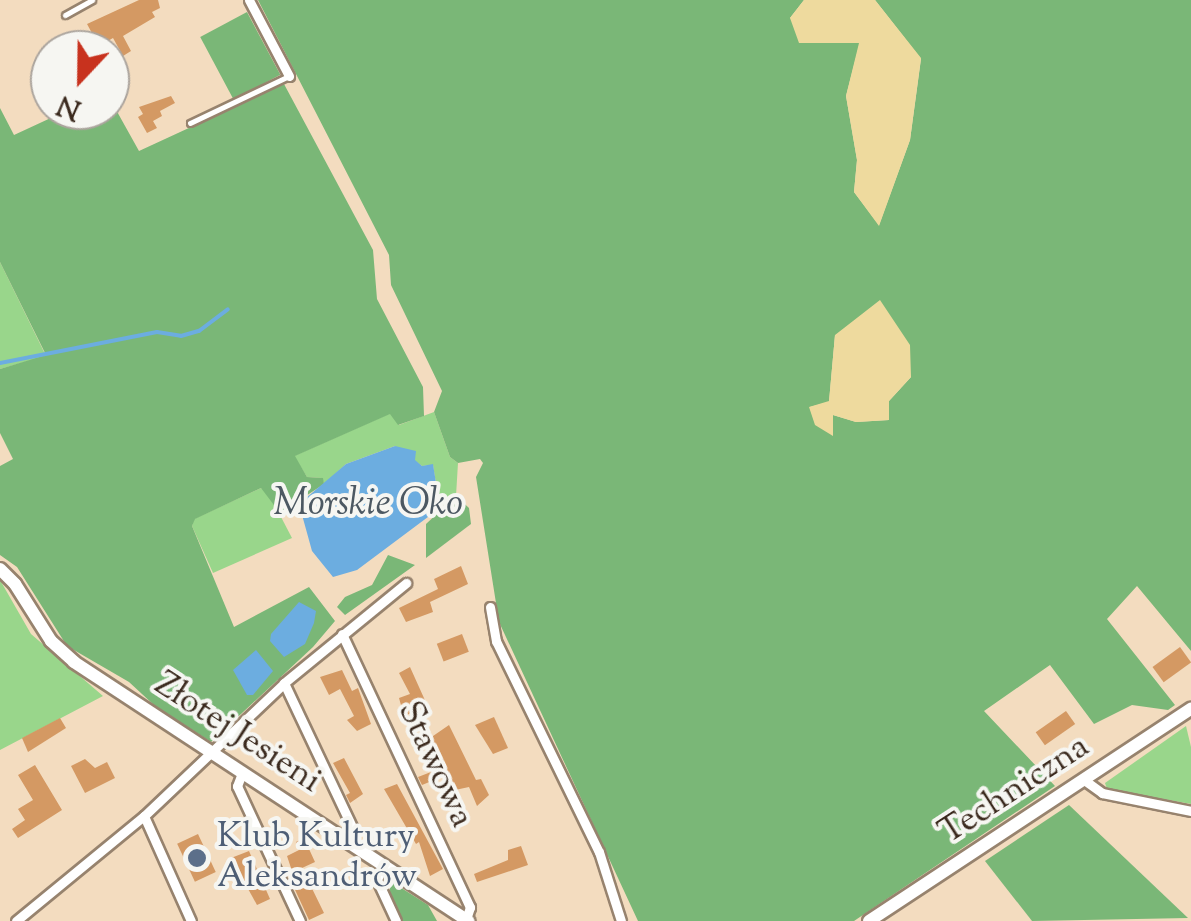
<!DOCTYPE html>
<html>
<head>
<meta charset="utf-8">
<style>
	body { margin:0 }
	#map { position:relative; width:1191px; height:921px; overflow:hidden; background:#f3dcbf; font-family:"Sorts Mill Goudy",serif }
	div>[style] { position:absolute }
	.green>* { inset:0; background:#99d68b }
	.forest>* { inset:0; background:#7ab777; transform-origin:0 0 }
	.sand>* { inset:0; background:#eeda9e }
	.water>* { inset:0; background:#6cade0 }
	.stream>* { height:4px; margin:-2px; padding:0 2px; transform-origin:2px; border-radius:2px; background:#6cade0 }
	.building>* { inset:0; background:#d49963; transform-origin:0 0 }
	.roads { filter:drop-shadow(2px 0 #97836e) drop-shadow(-2px 0 #97836e) drop-shadow(0 2px #97836e) drop-shadow(0 -2px #97836e) }
	.lane>* { height:5px; margin:-2.5px; padding:0 2.5px; transform-origin:2.5px; border-radius:2.5px; background:#fff }
	.street>* { height:9px; margin:-4.5px; padding:0 4.5px; transform-origin:4.5px; border-radius:4.5px; background:#fff }
	.secondary>* { height:12px; margin:-6px; padding:0 6px; transform-origin:6px; border-radius:6px; background:#fff }
	.dots>* { width:28px; height:28px; translate:-50% -50%; box-sizing:border-box; border:5px solid #f6f6f2; border-radius:50% }
	span { translate:-50% -50%; white-space:nowrap; text-align:center; line-height:1.15; -webkit-text-stroke:8px #f6f6f2; paint-order:stroke }
	.street-label { font-size:35px; color:#3b2a1e }
	.service-label { font-size:35px; color:#4e5e75 }
	.left { translate:0 -50%; text-align:left }
	.water-label { font-size:38px; color:#4c5862; font-style:italic }
	.north { position:absolute; left:30px; top:30px; width:100px; height:100px; box-sizing:border-box; background:#f6f6f2; border:2px solid #aba49d; border-radius:50%; rotate:202deg; font-size:28px; font-weight:700; line-height:40px; text-align:center; color:#3b2a1e }
	.north::after { content:''; display:block; margin:auto; width:35px; height:45px; background:#c8321e; clip-path:polygon(50% 0,100% 100%,50% 72%,0 100%) }
</style>
</head>
<body>
<div id="map">
	<div class="green">
		<div style="clip-path:polygon(0 262px,46px 356px,0 369px)"></div>
		<div style="clip-path:polygon(434px 412px,450px 457px,458px 463px,456px 496px,440px 508px,433px 465px,422px 466px,395px 446px,346px 464px,324px 484px,322px 478px,307px 477px,294px 456px,391px 413px,399px 425px)"></div>
		<div style="clip-path:polygon(261px 488px,268px 492px,292px 538px,213px 573px,192px 526px,194px 519px)"></div>
		<div style="clip-path:polygon(0 580px,31px 634px,103px 696px,0 750px)"></div>
		<div style="clip-path:polygon(1186px 726px,1191px 747px,1191px 804px,1107px 789px,1105px 783px)"></div>
	</div>
	<div class="forest">
		<div style="clip-path:polygon(evenodd,258px 0,804px 0,790px 18px,860px 42px,846px 96px,857px 160px,854px 192px,879px 225px,910px 140px,921px 59px,875px 0,1191px 0,1191px 651px,1137px 586px,1107px 619px,1175px 705px,1168px 710px,1132px 705px,1094px 724px,1050px 665px,984px 711px,1055px 786px,854px 921px,638px 921px,499px 622px,476px 477px,483px 463px,480px 459px,458px 463px,450px 457px,434px 412px,442px 391px,391px 285px,389px 255px,258px 0,835px 335px,911px 377px,889px 401px,889px 420px,856px 422px,833px 415px,833px 434px,810px 407px,829px 402px,835px 335px)"></div>
		<div style="left:247px;top:12px;width:71px;height:53px;rotate:62deg"></div>
		<div style="clip-path:polygon(284px 84px,373px 250px,377px 299px,423px 387px,424px 416px,398px 425px,390px 414px,295px 456px,307px 477px,323px 478px,324px 484px,280px 513px,261px 488px,195px 519px,192px 526px,234px 627px,309px 587px,335px 621px,313px 647px,211px 742px,155px 706px,129px 682px,67px 646px,17px 567px,0 555px,0 466px,13px 459px,0 433px,0 369px,46px 355px,0 262px,0 108px,14px 135px,68px 110px,110px 110px,110px 99px,139px 151px)"></div>
		<div style="clip-path:polygon(456px 496px,469px 508px,471px 524px,426px 558px,426px 524px)"></div>
		<div style="clip-path:polygon(388px 555px,415px 565px,345px 615px,337px 607px,345px 597px,372px 585px)"></div>
		<div style="clip-path:polygon(1069px 805px,1188px 918px,1032px 921px,985px 861px)"></div>
		<div style="clip-path:polygon(392px 882px,428px 905px,437px 921px,402px 921px,389px 892px)"></div>
	</div>
	<div class="sand">
		<div style="clip-path:polygon(804px 0,875px 0,921px 58px,910px 140px,879px 226px,854px 192px,857px 160px,846px 96px,859px 43px,799px 43px,790px 18px)"></div>
		<div style="clip-path:polygon(880px 300px,910px 345px,911px 377px,889px 401px,889px 420px,856px 422px,833px 415px,833px 436px,815px 425px,809px 407px,829px 401px,835px 335px)"></div>
	</div>
	<div class="water">
		<div style="clip-path:polygon(395px 446px,416px 451px,415px 460px,422px 466px,433px 464px,440px 508px,357px 570px,333px 577px,312px 551px,299px 504px,346px 464px)"></div>
		<div style="clip-path:polygon(299px 602px,316px 611px,314px 623px,305px 644px,284px 657px,270px 641px,271px 634px)"></div>
		<div style="clip-path:polygon(256px 650px,273px 671px,253px 695px,247px 695px,233px 670px)"></div>
	</div>
	<div class="stream">
		<div style="left:0;top:363px;width:160px;rotate:-11.2deg"></div>
		<div style="left:157px;top:332px;width:24px;rotate:9deg"></div>
		<div style="left:181px;top:336px;width:19px;rotate:-16deg"></div>
		<div style="left:199px;top:331px;width:36px;rotate:-37deg"></div>
	</div>
	<div class="building">
		<div style="clip-path:polygon(139px 0,158px 0,160px 8px,152px 12px,155px 17px,123px 36px,131px 51px,123px 56px,113px 38px,99px 46px,87px 24px)"></div>
		<div style="clip-path:polygon(171px 96px,175px 103px,160px 111px,162px 116px,153px 121px,157px 128px,147px 133px,138px 117px,143px 114px,139px 107px)"></div>
		<div style="clip-path:polygon(461px 566px,468px 584px,430px 602px,433px 612px,406px 622px,399px 608px,438px 589px,434px 579px)"></div>
		<div style="left:462px;top:634px;width:19px;height:27px;rotate:69deg"></div>
		<div style="left:1180px;top:647px;width:19px;height:34px;rotate:54deg"></div>
		<div style="clip-path:polygon(410px 667px,428px 707px,404px 716px,399px 698px,410px 694px,399px 673px)"></div>
		<div style="clip-path:polygon(342px 670px,352px 691px,358px 688px,371px 724px,357px 731px,347px 720px,354px 716px,340px 689px,329px 695px,320px 677px)"></div>
		<div style="left:1066px;top:711px;width:16px;height:37px;rotate:55deg"></div>
		<div style="clip-path:polygon(494px 717px,508px 748px,493px 754px,475px 725px)"></div>
		<div style="clip-path:polygon(60px 718px,66px 728px,28px 752px,22px 738px)"></div>
		<div style="clip-path:polygon(449px 725px,476px 780px,481px 779px,489px 795px,477px 806px,469px 787px,455px 790px,449px 774px,422px 785px,418px 777px,431px 772px,420px 745px)"></div>
		<div style="clip-path:polygon(344px 758px,363px 794px,350px 803px,346px 795px,350px 793px,333px 763px)"></div>
		<div style="clip-path:polygon(85px 759px,95px 768px,107px 762px,115px 778px,85px 793px,71px 766px)"></div>
		<div style="clip-path:polygon(35px 765px,62px 810px,18px 838px,12px 829px,25px 820px,18px 809px,33px 800px,18px 775px)"></div>
		<div style="clip-path:polygon(397px 784px,443px 869px,430px 876px,419px 842px,416px 844px,384px 789px)"></div>
		<div style="left:198px;top:834px;width:42px;height:23px;rotate:65deg"></div>
		<div style="clip-path:polygon(304px 838px,315px 862px,302px 868px,324px 913px,309px 920px,290px 879px,294px 877px,287px 856px,299px 850px,296px 842px)"></div>
		<div style="clip-path:polygon(521px 846px,528px 865px,477px 882px,474px 874px,508px 860px,508px 850px)"></div>
		<div style="clip-path:polygon(249px 851px,270px 899px,257px 905px,231px 858px)"></div>
	</div>
	<div class="roads">
		<div class="lane">
			<div style="left:65px;top:15px;width:31px;rotate:-29deg"></div>
			<div style="left:190px;top:123px;width:110px;rotate:-25.4deg"></div>
		</div>
		<div class="street">
			<div style="left:249px;top:0;width:86px;rotate:62.2deg"></div>
			<div style="left:490px;top:607px;width:35px;rotate:80deg"></div>
			<div style="left:496px;top:641px;width:235px;rotate:64deg"></div>
			<div style="left:599px;top:852px;width:72px;rotate:72.3deg"></div>
			<div style="left:342px;top:634px;width:302px;rotate:64.9deg"></div>
			<div style="left:470px;top:907px;width:13px;rotate:108deg"></div>
			<div style="left:284px;top:683px;width:164px;rotate:64.7deg"></div>
			<div style="left:354px;top:831px;width:14px;rotate:98deg"></div>
			<div style="left:242px;top:773px;width:14px;rotate:111deg"></div>
			<div style="left:237px;top:786px;width:149px;rotate:65deg"></div>
			<div style="left:1087px;top:782px;width:19px;rotate:36deg"></div>
			<div style="left:1102px;top:793px;width:91px;rotate:11.4deg"></div>
			<div style="left:144px;top:816px;width:115px;rotate:65.9deg"></div>
			<div style="left:383px;top:865px;width:16px;rotate:112deg"></div>
			<div style="left:377px;top:880px;width:45px;rotate:65.1deg"></div>
			<div style="left:16px;top:921px;width:166px;rotate:-39.4deg"></div>
			<div style="left:144px;top:816px;width:193px;rotate:-43.5deg"></div>
			<div style="left:284px;top:683px;width:158px;rotate:-39.3deg"></div>
		</div>
		<div class="secondary">
			<div style="left:0;top:569px;width:21px;rotate:45deg"></div>
			<div style="left:15px;top:584px;width:67px;rotate:57.7deg"></div>
			<div style="left:51px;top:641px;width:31px;rotate:42deg"></div>
			<div style="left:74px;top:662px;width:472px;rotate:33.3deg"></div>
			<div style="left:869px;top:921px;width:386px;rotate:-33.4deg"></div>
		</div>
	</div>
	<div class="dots">
		<div style="left:197px;top:858px;background:#5c6f8a"></div>
	</div>
	<div class="street-label">
		<span style="left:237px;top:734px;rotate:33deg">Złotej Jesieni</span>
		<span style="left:434px;top:765px;rotate:65deg">Stawowa</span>
		<span style="left:1015px;top:791px;rotate:-33deg">Techniczna</span>
	</div>
	<div class="service-label">
		<span class="left" style="left:217px;top:858px">Klub Kultury<br>Aleksandrów</span>
	</div>
	<div class="water-label">
		<span style="left:368px;top:506px">Morskie Oko</span>
	</div>
	<div class="north">N</div>
</div>
</body>
</html>
